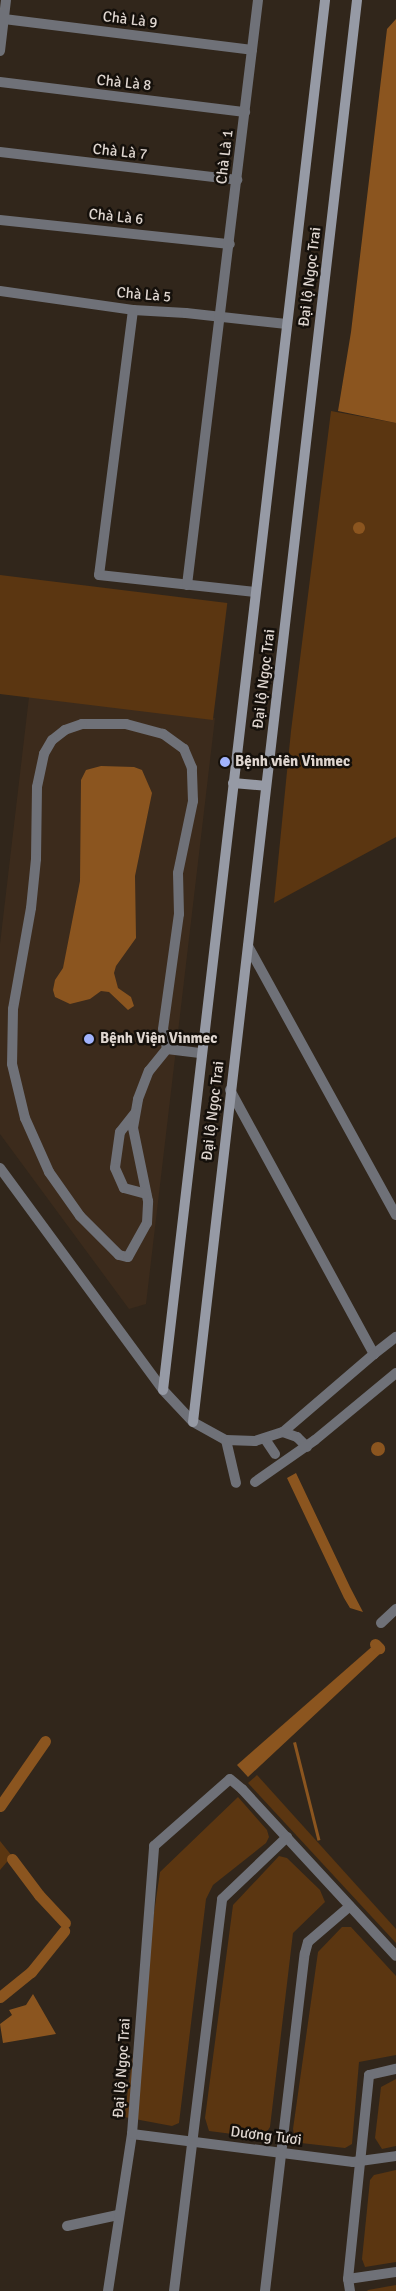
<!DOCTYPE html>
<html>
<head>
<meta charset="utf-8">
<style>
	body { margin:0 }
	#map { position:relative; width:396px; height:2291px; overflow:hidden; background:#31261b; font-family:Signika,sans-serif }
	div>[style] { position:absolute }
	.built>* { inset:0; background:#3c2b1c }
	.green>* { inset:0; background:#5b3611; transform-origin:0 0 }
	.water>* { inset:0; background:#8b551f; transform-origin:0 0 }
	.round { border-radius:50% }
	.canal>* { height:11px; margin:-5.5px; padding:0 5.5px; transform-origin:5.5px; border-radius:5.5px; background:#8b551f }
	.street>* { height:10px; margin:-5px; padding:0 5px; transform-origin:5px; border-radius:5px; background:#6f7178 }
	.secondary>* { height:10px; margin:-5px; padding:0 5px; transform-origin:5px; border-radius:5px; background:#969aa5 }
	.dots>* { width:14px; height:14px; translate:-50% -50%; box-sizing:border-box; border:2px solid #15100b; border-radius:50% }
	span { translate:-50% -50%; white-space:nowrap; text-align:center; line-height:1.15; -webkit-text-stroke:5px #15100b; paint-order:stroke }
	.street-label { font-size:15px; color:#dfd6d0 }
	.poi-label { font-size:15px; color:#dfd6d0; font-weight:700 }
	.left { translate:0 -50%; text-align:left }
</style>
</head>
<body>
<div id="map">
	<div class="built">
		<div style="clip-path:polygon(29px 697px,215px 718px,146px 1304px,129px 1309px,0 1134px,0 944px)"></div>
	</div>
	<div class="green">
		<div style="clip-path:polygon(331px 411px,396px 423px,396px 837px,274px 903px,291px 731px)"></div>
		<div style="left:0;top:575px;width:229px;height:118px;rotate:7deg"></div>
		<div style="clip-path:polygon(257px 1775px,396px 1929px,396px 1943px,248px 1783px)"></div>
		<div style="clip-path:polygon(238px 1797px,267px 1830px,269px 1837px,266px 1843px,213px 1885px,206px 1899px,179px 2123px,172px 2126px,124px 2117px,160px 1872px)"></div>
		<div style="clip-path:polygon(0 1841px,12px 1856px,0 1870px)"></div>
		<div style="clip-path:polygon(279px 1856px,287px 1858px,320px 1890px,325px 1902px,293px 1933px,270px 2127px,263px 2138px,209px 2131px,205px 2118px,233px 1905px)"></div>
		<div style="clip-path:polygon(342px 1927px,351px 1927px,396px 1976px,396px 2055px,359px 2062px,352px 2144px,345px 2148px,301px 2143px,295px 2140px,293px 2129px,318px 1952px)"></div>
		<div style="clip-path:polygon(396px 2079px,396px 2146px,382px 2149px,375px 2138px,381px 2087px)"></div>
		<div style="clip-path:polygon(396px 2170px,396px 2262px,365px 2267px,362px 2259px,370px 2180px,374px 2175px)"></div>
		<div style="clip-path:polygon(396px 2285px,396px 2291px,367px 2291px,368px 2290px)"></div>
	</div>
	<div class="water">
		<div style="clip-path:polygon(396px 19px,396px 423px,338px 411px,351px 332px,387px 29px)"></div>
		<div class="round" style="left:353px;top:522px;width:12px;height:12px"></div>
		<div style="clip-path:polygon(101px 766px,134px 767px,142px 770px,152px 793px,135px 876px,136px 938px,116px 966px,114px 973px,118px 988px,131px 997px,134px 1006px,128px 1010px,109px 992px,101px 991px,90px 999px,70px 1004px,55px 997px,53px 990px,55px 980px,63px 968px,80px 881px,81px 780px,86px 770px)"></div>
		<div class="round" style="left:371px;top:1442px;width:14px;height:14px"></div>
		<div style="clip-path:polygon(296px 1473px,350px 1587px,363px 1612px,350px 1608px,344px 1598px,287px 1478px)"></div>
		<div style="clip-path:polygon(375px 1644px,382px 1652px,248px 1777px,237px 1765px)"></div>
		<div style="left:296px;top:1742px;width:101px;height:3px;rotate:76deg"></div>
		<div style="clip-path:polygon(33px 1994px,56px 2034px,3px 2043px,0 2024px,12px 2015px,9px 2010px,26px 2005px)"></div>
	</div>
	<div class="canal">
		<div style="left:375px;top:1644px;width:6px;rotate:45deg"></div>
		<div style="left:0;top:1806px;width:79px;rotate:-55.3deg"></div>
		<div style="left:12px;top:1859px;width:45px;rotate:53.1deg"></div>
		<div style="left:39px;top:1895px;width:38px;rotate:47deg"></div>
		<div style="left:0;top:1997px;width:40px;rotate:-39deg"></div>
		<div style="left:31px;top:1972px;width:53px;rotate:-51.2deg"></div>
	</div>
	<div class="street">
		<div style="left:4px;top:19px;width:250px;rotate:7.1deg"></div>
		<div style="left:0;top:51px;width:51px;rotate:-83.3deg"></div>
		<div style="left:0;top:82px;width:247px;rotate:7deg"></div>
		<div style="left:0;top:152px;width:239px;rotate:6.7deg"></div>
		<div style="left:0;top:220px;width:231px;rotate:6deg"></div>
		<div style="left:0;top:291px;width:134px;rotate:8.1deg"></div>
		<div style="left:133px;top:310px;width:53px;rotate:3.2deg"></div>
		<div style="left:186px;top:313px;width:101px;rotate:6.3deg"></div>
		<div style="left:133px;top:310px;width:267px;rotate:97.3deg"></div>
		<div style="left:99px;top:575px;width:157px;rotate:6.2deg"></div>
		<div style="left:187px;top:585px;width:589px;rotate:-83.08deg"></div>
		<div style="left:248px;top:946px;width:307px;rotate:61.2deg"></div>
		<div style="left:167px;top:1049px;width:20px;rotate:-101deg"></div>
		<div style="left:163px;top:1029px;width:116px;rotate:-82.1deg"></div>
		<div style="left:179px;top:914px;width:41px;rotate:-91.4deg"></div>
		<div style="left:178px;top:873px;width:74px;rotate:-78.2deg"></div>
		<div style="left:193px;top:801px;width:33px;rotate:-92deg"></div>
		<div style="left:192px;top:768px;width:21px;rotate:-113deg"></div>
		<div style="left:184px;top:749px;width:26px;rotate:-144deg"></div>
		<div style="left:163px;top:734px;width:38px;rotate:-165deg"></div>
		<div style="left:126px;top:724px;width:44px;rotate:180deg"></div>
		<div style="left:82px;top:724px;width:18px;rotate:161deg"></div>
		<div style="left:65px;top:730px;width:16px;rotate:142deg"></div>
		<div style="left:52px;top:740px;width:16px;rotate:120deg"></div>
		<div style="left:44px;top:754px;width:34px;rotate:102deg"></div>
		<div style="left:37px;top:787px;width:72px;rotate:90.8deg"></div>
		<div style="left:36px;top:859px;width:49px;rotate:95.8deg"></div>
		<div style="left:31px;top:908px;width:103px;rotate:100.1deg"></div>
		<div style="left:13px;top:1009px;width:55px;rotate:91deg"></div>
		<div style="left:12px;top:1064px;width:56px;rotate:76.5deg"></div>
		<div style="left:25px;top:1118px;width:59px;rotate:66deg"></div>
		<div style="left:49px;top:1172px;width:54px;rotate:54.8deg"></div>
		<div style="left:80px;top:1216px;width:55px;rotate:45deg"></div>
		<div style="left:119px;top:1255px;width:9px;rotate:13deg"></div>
		<div style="left:128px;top:1257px;width:39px;rotate:-61deg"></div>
		<div style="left:147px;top:1223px;width:22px;rotate:-87deg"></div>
		<div style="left:148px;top:1201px;width:75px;rotate:-101.6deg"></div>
		<div style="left:133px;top:1128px;width:29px;rotate:-80deg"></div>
		<div style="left:138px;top:1099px;width:30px;rotate:-69deg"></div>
		<div style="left:149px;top:1071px;width:28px;rotate:-51deg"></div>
		<div style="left:167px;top:1049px;width:35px;rotate:7deg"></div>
		<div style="left:230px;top:1090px;width:301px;rotate:61.4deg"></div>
		<div style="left:374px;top:1354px;width:28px;rotate:-38deg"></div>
		<div style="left:135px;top:1113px;width:24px;rotate:128deg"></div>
		<div style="left:120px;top:1132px;width:36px;rotate:98deg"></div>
		<div style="left:115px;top:1168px;width:22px;rotate:66deg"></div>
		<div style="left:124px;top:1188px;width:23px;rotate:15deg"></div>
		<div style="left:0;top:1168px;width:275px;rotate:53.7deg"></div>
		<div style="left:163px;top:1390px;width:44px;rotate:46.8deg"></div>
		<div style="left:193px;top:1422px;width:38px;rotate:29deg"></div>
		<div style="left:226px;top:1440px;width:29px;rotate:2deg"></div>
		<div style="left:255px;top:1441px;width:29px;rotate:-18deg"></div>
		<div style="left:283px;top:1432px;width:15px;rotate:20deg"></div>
		<div style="left:297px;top:1437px;width:14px;rotate:45deg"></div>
		<div style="left:283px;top:1432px;width:120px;rotate:-40.6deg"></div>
		<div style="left:265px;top:1439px;width:18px;rotate:56deg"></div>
		<div style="left:226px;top:1440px;width:44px;rotate:76.9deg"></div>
		<div style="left:255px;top:1482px;width:73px;rotate:-35deg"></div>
		<div style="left:315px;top:1440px;width:105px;rotate:-39.6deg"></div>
		<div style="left:381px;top:1623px;width:21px;rotate:-43deg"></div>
		<div style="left:132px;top:2134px;width:223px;rotate:7.2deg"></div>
		<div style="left:353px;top:2162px;width:43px;rotate:-7.9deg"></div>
		<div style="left:67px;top:2226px;width:52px;rotate:-12.2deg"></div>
		<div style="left:348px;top:2279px;width:49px;rotate:-8.3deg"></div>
		<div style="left:108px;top:2291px;width:159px;rotate:-81.3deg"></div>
		<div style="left:132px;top:2134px;width:289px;rotate:-85.6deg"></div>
		<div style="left:154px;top:1846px;width:101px;rotate:-41.4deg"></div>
		<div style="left:230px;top:1779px;width:16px;rotate:40deg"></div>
		<div style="left:242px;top:1789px;width:227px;rotate:47.3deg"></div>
		<div style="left:174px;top:2291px;width:395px;rotate:-83deg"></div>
		<div style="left:222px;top:1899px;width:90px;rotate:-43.6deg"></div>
		<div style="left:265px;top:2291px;width:340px;rotate:-83.3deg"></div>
		<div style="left:305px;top:1953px;width:11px;rotate:-75deg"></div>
		<div style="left:308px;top:1942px;width:55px;rotate:-40.6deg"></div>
		<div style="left:350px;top:2291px;width:12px;rotate:-99deg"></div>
		<div style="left:348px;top:2279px;width:205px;rotate:-84.1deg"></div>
		<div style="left:369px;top:2075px;width:28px;rotate:-13deg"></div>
	</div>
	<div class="secondary">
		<div style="left:233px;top:783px;width:33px;rotate:5deg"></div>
		<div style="left:163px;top:1390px;width:1399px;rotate:-83.35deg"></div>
		<div style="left:193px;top:1422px;width:1431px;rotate:-83.42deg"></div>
	</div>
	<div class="dots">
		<div style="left:225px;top:762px;background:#a1b3fd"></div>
		<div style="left:89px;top:1039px;background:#a1b3fd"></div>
	</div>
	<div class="street-label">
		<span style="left:130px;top:20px;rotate:7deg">Chà Là 9</span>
		<span style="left:124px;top:83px;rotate:6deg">Chà Là 8</span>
		<span style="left:120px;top:152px;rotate:6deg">Chà Là 7</span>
		<span style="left:225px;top:157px;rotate:-83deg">Chà Là 1</span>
		<span style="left:116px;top:217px;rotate:6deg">Chà Là 6</span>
		<span style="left:310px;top:277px;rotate:-83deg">Đại lộ Ngọc Trai</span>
		<span style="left:144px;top:295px;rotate:5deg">Chà Là 5</span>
		<span style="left:264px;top:679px;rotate:-83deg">Đại lộ Ngọc Trai</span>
		<span style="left:213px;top:1111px;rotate:-83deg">Đại lộ Ngọc Trai</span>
		<span style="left:122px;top:2068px;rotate:-86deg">Đại lộ Ngọc Trai</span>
		<span style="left:266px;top:2136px;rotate:7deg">Dương Tươi</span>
	</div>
	<div class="poi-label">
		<span class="left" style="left:235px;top:762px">Bệnh viên Vinmec</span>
		<span class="left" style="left:100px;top:1039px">Bệnh Viện Vinmec</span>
	</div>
</div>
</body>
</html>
